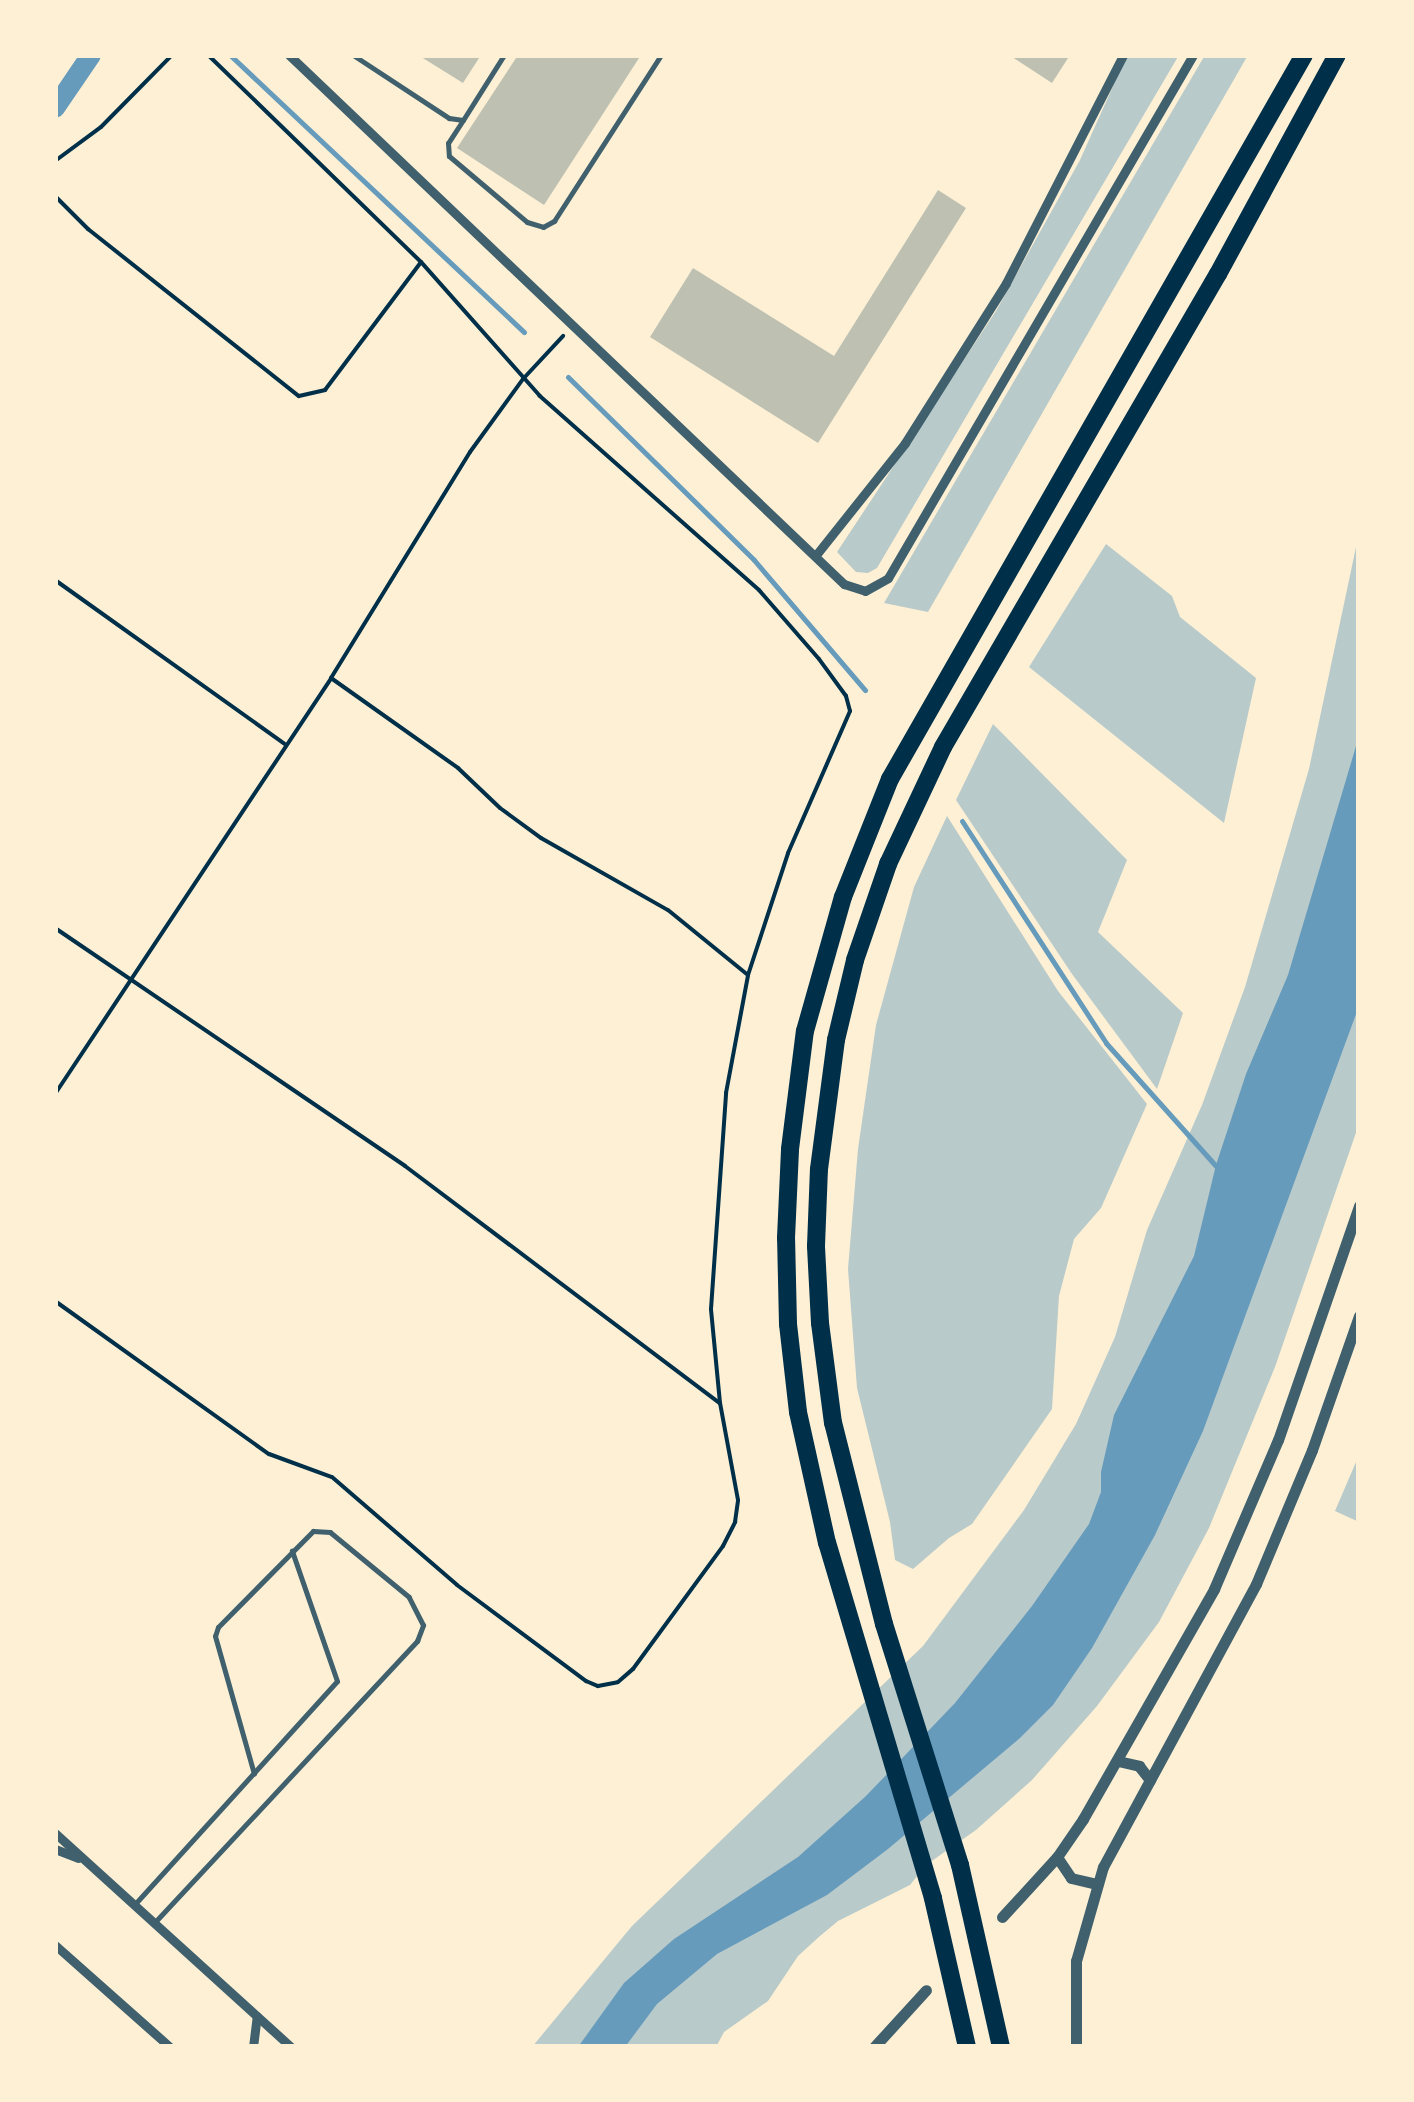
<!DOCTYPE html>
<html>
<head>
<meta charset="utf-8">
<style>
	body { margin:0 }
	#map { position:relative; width:1414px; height:2102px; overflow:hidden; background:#fdf0d5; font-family:"Roboto Condensed",sans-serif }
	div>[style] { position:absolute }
	.green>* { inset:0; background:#b9caca }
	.water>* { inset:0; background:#669bbc }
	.stream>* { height:5px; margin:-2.5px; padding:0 2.5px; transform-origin:2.5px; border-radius:2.5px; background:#669bbc }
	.canal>* { height:20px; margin:-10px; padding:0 10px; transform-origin:10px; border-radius:10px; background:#669bbc }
	.building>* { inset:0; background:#bec0b2 }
	.path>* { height:4px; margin:-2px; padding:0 2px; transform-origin:2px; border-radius:2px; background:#003049 }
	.service>* { height:5px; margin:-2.5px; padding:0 2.5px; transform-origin:2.5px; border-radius:2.5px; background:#3f606c }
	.minor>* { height:9px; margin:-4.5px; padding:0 4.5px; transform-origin:4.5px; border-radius:4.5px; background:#3f606c }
	.tertiary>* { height:11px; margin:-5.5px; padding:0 5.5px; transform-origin:5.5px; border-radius:5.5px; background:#3f606c }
	.motorway>* { height:18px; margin:-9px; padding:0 9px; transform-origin:9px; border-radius:9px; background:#003049 }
	span { translate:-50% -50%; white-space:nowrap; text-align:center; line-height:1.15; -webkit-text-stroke:8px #fdf0d5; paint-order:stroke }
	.frame { position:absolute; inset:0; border:58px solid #fdf0d5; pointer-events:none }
</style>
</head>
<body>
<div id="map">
	<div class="green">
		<div style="clip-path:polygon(1127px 55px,1179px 55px,877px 568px,868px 573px,856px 572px,837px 552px,996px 311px,1080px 160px)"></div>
		<div style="clip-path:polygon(1205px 55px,1248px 55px,928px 612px,884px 603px)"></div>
		<div style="clip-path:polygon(1359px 533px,1359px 1124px,1275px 1367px,1209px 1528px,1159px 1622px,1097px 1706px,1032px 1780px,976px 1830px,926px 1865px,910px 1885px,838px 1921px,820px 1936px,798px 1956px,768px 2001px,724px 2032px,716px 2047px,532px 2047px,632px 1926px,923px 1646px,1024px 1510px,1076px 1424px,1115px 1337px,1147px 1230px,1202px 1105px,1245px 987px,1309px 769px)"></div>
		<div style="clip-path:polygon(1106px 544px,1172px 596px,1180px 617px,1256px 678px,1224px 823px,1029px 667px)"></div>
		<div style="clip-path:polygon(993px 724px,1127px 860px,1098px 932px,1183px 1013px,1157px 1089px,1072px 974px,956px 800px)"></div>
		<div style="clip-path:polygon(947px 816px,1058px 991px,1147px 1104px,1101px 1208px,1074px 1239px,1059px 1296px,1052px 1409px,972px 1524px,949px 1538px,913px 1569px,895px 1560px,890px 1522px,857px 1388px,848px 1269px,858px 1149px,876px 1025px,914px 887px)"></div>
		<div style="clip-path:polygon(1359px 1455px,1359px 1522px,1335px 1511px)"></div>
	</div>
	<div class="water">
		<div style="clip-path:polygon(1359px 736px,1359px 1006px,1203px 1431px,1155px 1535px,1092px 1648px,1053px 1705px,1020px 1738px,888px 1849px,827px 1895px,717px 1954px,657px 2004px,625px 2047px,578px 2047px,624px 1983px,674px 1939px,798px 1857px,866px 1796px,955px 1703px,1032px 1606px,1089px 1524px,1101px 1492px,1101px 1472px,1114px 1415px,1194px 1256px,1216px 1165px,1246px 1074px,1288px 975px)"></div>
	</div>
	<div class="stream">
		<div style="left:230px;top:55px;width:404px;rotate:43.3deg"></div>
		<div style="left:568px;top:377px;width:261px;rotate:44.5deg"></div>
		<div style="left:754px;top:560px;width:171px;rotate:49.5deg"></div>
		<div style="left:962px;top:821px;width:265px;rotate:57deg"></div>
		<div style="left:1106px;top:1043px;width:166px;rotate:48.2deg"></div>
	</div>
	<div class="canal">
		<div style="left:55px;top:108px;width:64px;rotate:-55.8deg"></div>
	</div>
	<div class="building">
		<div style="clip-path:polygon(418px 55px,481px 55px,463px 83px)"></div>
		<div style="clip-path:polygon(518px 55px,641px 55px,544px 205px,457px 148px)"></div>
		<div style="clip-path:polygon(1009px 55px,1070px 55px,1052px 83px)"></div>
		<div style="clip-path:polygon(938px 190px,966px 208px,818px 443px,650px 337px,693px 268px,834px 356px)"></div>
	</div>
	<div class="path">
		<div style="left:55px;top:58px;width:4px;rotate:-56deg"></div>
		<div style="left:55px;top:161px;width:57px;rotate:-36.5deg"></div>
		<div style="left:101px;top:127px;width:101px;rotate:-45.4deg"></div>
		<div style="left:55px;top:196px;width:47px;rotate:45deg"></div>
		<div style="left:88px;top:229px;width:269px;rotate:38.4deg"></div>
		<div style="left:299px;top:396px;width:27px;rotate:-13deg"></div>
		<div style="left:325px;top:390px;width:160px;rotate:-53.1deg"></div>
		<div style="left:55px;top:580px;width:282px;rotate:35.5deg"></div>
		<div style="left:331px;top:678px;width:156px;rotate:35.3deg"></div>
		<div style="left:458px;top:768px;width:58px;rotate:43.6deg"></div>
		<div style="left:500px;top:808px;width:51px;rotate:36.2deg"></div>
		<div style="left:541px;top:838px;width:146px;rotate:29.6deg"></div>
		<div style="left:668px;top:910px;width:103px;rotate:39.1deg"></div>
		<div style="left:55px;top:928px;width:423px;rotate:34.2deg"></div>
		<div style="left:405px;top:1166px;width:394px;rotate:37deg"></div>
		<div style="left:55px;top:1094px;width:499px;rotate:-56.4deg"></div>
		<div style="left:331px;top:678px;width:265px;rotate:-58.4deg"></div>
		<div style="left:470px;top:452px;width:90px;rotate:-54deg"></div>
		<div style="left:523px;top:379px;width:59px;rotate:-47.1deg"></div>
		<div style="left:55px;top:1301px;width:263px;rotate:35.6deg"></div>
		<div style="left:269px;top:1454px;width:67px;rotate:20.1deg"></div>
		<div style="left:332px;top:1477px;width:165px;rotate:40.8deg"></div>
		<div style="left:457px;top:1585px;width:161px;rotate:36.7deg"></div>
		<div style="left:586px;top:1681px;width:13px;rotate:23deg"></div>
		<div style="left:598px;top:1686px;width:20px;rotate:-11deg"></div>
		<div style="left:618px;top:1682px;width:20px;rotate:-41deg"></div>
		<div style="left:633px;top:1669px;width:152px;rotate:-53.8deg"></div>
		<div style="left:723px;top:1546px;width:27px;rotate:-63deg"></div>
		<div style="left:735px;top:1522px;width:22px;rotate:-82deg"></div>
		<div style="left:738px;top:1500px;width:99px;rotate:-100.5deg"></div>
		<div style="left:720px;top:1403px;width:94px;rotate:-95.5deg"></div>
		<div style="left:711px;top:1309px;width:217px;rotate:-86deg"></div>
		<div style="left:726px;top:1093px;width:120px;rotate:-79.4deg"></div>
		<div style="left:748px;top:975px;width:128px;rotate:-71.8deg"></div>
		<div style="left:788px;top:853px;width:155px;rotate:-66.4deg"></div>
		<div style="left:850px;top:711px;width:16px;rotate:-105deg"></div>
		<div style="left:846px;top:696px;width:46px;rotate:-126.1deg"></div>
		<div style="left:819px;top:659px;width:91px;rotate:-131deg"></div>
		<div style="left:759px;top:590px;width:293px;rotate:-138.5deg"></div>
		<div style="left:540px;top:396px;width:179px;rotate:-131.6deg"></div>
		<div style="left:421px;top:262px;width:297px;rotate:-135.8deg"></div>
	</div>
	<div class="service">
		<div style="left:353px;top:55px;width:115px;rotate:33.3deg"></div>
		<div style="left:449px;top:118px;width:14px;rotate:8deg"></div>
		<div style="left:463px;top:120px;width:77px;rotate:-57.8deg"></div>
		<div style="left:463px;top:120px;width:27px;rotate:123deg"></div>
		<div style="left:448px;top:143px;width:13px;rotate:86deg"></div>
		<div style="left:449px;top:156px;width:102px;rotate:40.2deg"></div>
		<div style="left:527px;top:222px;width:17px;rotate:17deg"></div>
		<div style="left:543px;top:227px;width:13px;rotate:-29deg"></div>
		<div style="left:554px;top:221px;width:197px;rotate:-57.2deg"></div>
		<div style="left:134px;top:1905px;width:302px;rotate:-47.8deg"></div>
		<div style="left:337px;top:1681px;width:138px;rotate:-109.1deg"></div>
		<div style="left:154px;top:1923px;width:386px;rotate:-47deg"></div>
		<div style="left:417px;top:1641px;width:17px;rotate:-69deg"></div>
		<div style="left:423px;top:1625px;width:31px;rotate:-117deg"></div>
		<div style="left:409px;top:1597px;width:102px;rotate:-140.6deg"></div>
		<div style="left:330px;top:1532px;width:17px;rotate:-177deg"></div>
		<div style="left:313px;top:1531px;width:135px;rotate:134.7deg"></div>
		<div style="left:218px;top:1627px;width:9px;rotate:108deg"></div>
		<div style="left:215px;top:1636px;width:143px;rotate:74.2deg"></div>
	</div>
	<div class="minor">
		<div style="left:289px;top:55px;width:767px;rotate:43.63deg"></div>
		<div style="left:844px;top:584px;width:22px;rotate:18deg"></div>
		<div style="left:865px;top:591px;width:26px;rotate:-29deg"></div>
		<div style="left:888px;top:578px;width:605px;rotate:-59.75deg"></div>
		<div style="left:816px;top:555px;width:143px;rotate:-51.5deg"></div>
		<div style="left:905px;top:443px;width:189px;rotate:-57.7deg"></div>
		<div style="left:1006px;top:283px;width:256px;rotate:-62.8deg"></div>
		<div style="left:55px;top:1833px;width:319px;rotate:42.2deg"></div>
		<div style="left:55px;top:1849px;width:25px;rotate:21deg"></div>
		<div style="left:55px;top:1945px;width:154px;rotate:41.6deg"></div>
		<div style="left:253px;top:2047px;width:31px;rotate:-83deg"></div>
	</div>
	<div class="tertiary">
		<div style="left:1118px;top:1761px;width:22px;rotate:13deg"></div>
		<div style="left:1139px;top:1766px;width:18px;rotate:52deg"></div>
		<div style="left:1057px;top:1857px;width:25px;rotate:56deg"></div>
		<div style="left:1071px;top:1878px;width:27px;rotate:13deg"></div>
		<div style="left:1002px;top:1917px;width:81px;rotate:-47.5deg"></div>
		<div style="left:1057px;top:1857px;width:46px;rotate:-55.6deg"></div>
		<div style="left:1083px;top:1819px;width:265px;rotate:-60.3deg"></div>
		<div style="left:1214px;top:1589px;width:162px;rotate:-66.8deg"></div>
		<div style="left:1278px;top:1440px;width:248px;rotate:-70.9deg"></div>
		<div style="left:874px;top:2047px;width:77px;rotate:-47.6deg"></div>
		<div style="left:1076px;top:2047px;width:86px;rotate:-90deg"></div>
		<div style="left:1076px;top:1961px;width:98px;rotate:-74deg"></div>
		<div style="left:1103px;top:1867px;width:322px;rotate:-61.6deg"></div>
		<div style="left:1256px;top:1584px;width:145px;rotate:-67.3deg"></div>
		<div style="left:1312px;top:1450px;width:142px;rotate:-70.7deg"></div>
	</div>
	<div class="motorway">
		<div style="left:967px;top:2047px;width:153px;rotate:-102.9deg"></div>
		<div style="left:933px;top:1898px;width:370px;rotate:-106.6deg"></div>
		<div style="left:827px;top:1543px;width:134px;rotate:-102.5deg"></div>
		<div style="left:798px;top:1412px;width:89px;rotate:-96.5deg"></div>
		<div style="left:788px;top:1324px;width:86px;rotate:-91.3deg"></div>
		<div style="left:786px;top:1238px;width:89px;rotate:-87.4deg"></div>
		<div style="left:790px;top:1149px;width:119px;rotate:-82.8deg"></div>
		<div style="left:805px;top:1031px;width:139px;rotate:-74.2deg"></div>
		<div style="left:843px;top:897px;width:127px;rotate:-68.3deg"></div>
		<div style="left:890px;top:779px;width:834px;rotate:-60.24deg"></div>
		<div style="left:1001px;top:2047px;width:187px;rotate:-102.7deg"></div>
		<div style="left:960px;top:1865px;width:253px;rotate:-107.5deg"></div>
		<div style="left:884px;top:1624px;width:207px;rotate:-104.2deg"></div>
		<div style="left:833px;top:1423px;width:101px;rotate:-97.4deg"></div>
		<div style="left:820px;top:1323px;width:77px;rotate:-93deg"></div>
		<div style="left:816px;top:1246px;width:77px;rotate:-87.8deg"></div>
		<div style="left:819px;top:1169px;width:130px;rotate:-82.5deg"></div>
		<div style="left:836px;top:1040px;width:82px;rotate:-76.6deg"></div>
		<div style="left:855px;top:960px;width:102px;rotate:-71deg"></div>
		<div style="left:888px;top:864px;width:129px;rotate:-64.8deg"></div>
		<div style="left:943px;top:747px;width:547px;rotate:-59.83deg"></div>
		<div style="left:1218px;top:274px;width:249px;rotate:-61.5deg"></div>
	</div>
	<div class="frame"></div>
</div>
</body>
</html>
